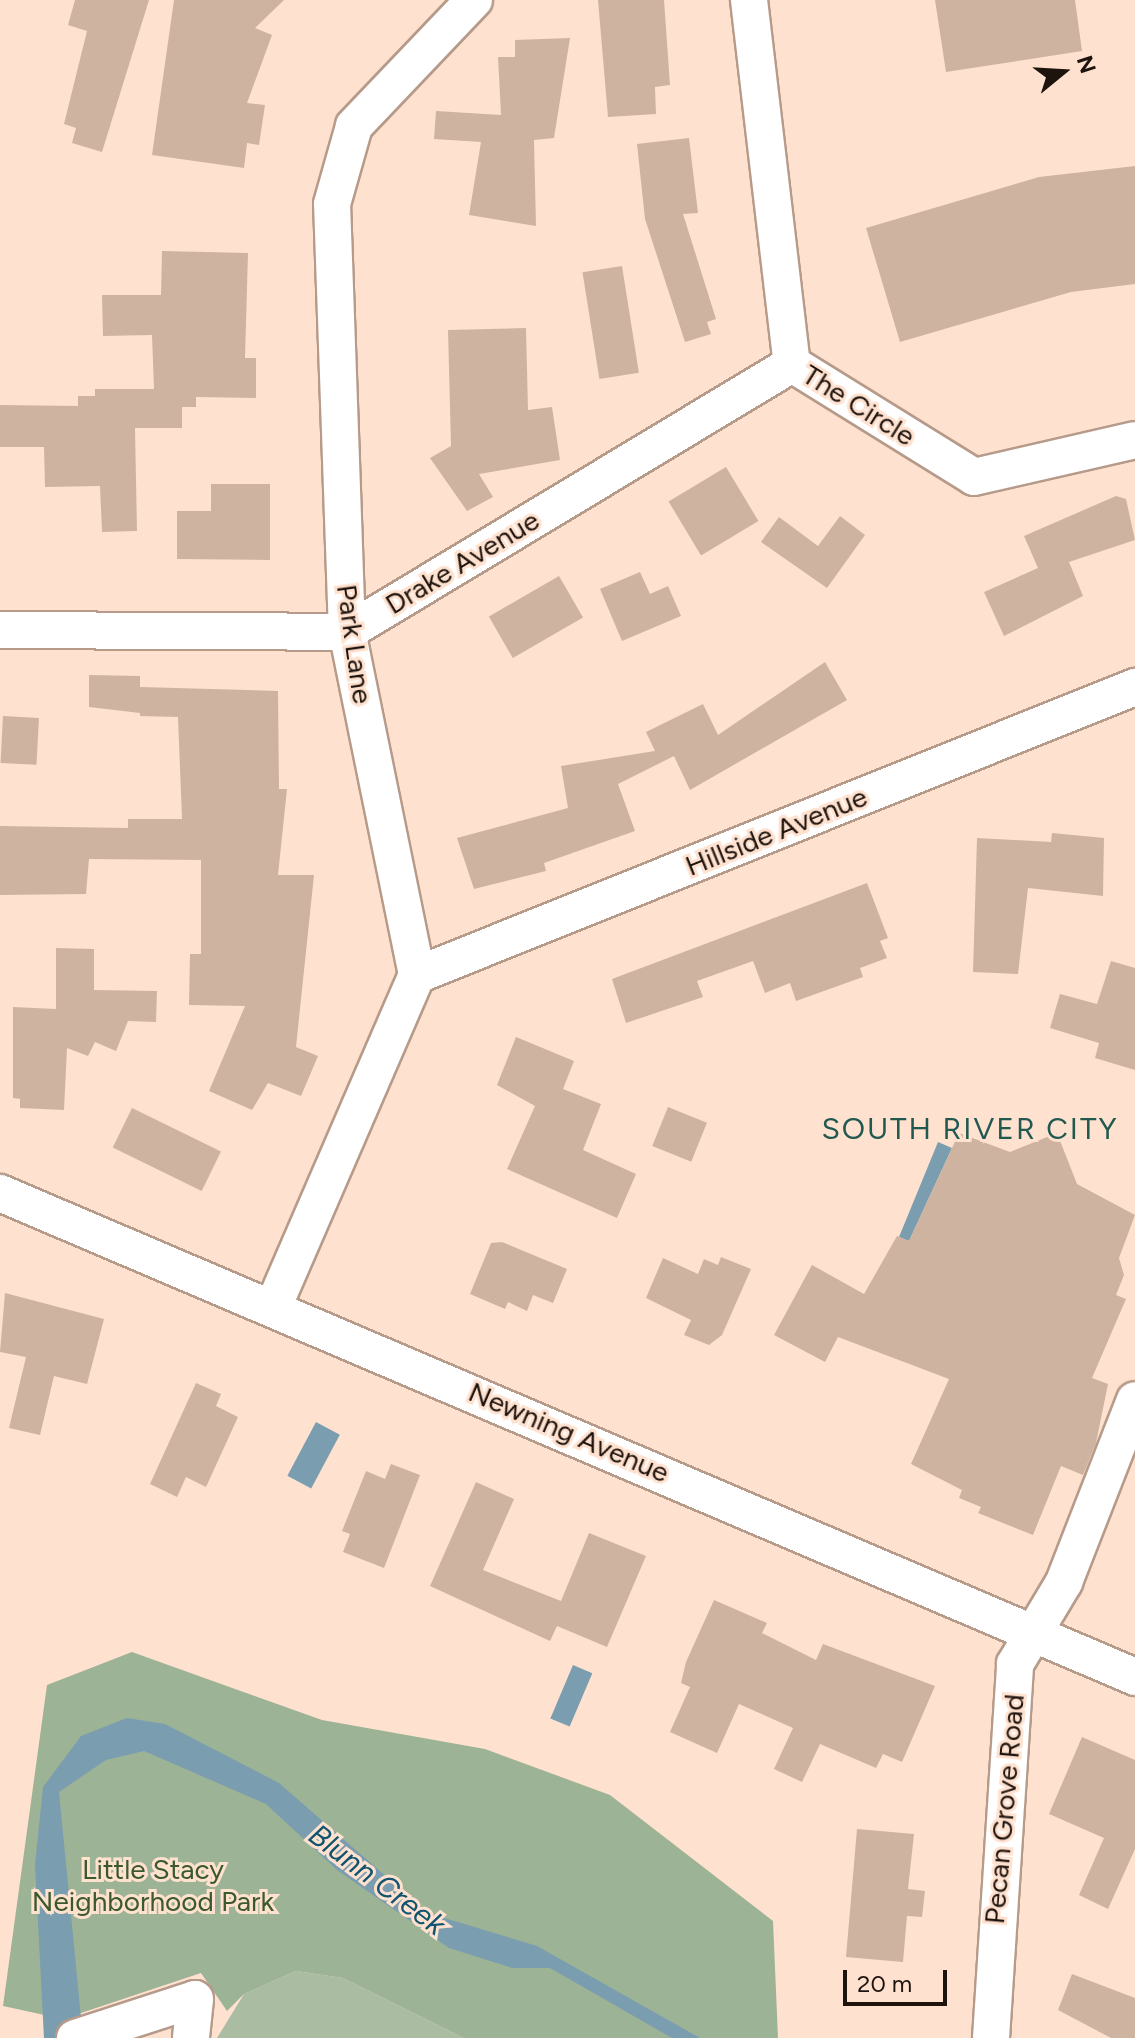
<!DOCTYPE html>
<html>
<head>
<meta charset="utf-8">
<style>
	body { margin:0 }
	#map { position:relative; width:1135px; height:2038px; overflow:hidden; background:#ffe1cf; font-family:Figtree,sans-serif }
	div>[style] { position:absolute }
	.green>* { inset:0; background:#aabda3 }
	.forest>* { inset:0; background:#9db396 }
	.water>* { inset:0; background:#7a9daf; transform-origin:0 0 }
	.building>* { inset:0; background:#cfb3a1; transform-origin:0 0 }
	.roads { filter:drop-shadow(2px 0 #b69a8a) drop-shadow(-2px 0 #b69a8a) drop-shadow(0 2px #b69a8a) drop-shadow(0 -2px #b69a8a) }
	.minor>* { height:36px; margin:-18px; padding:0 18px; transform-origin:18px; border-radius:18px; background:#fff }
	span { translate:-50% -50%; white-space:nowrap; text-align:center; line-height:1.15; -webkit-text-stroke:6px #ffe1cf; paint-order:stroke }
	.street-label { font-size:28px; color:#1e140e }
	.park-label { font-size:28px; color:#3a5a2e }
	.neighbourhood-label { font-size:30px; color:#215951; letter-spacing:2px }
	.water-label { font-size:30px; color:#11546f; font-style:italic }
	.north { position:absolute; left:1023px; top:32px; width:80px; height:80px; -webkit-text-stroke:6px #ffe1cf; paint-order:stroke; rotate:72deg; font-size:22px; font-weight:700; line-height:32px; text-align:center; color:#1e140e }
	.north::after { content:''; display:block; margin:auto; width:28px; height:36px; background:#1e140e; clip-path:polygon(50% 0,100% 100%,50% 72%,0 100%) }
	.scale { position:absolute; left:843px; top:1970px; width:104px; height:36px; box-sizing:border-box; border:4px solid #1e140e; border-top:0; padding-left:10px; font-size:24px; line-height:28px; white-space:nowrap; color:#1e140e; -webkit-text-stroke:6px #ffe1cf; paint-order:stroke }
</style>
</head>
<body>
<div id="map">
	<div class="green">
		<div style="clip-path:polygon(296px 1971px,343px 1978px,464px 2038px,217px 2038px,244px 1994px)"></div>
	</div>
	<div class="forest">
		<div style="clip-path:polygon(132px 1652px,322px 1720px,485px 1749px,610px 1795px,773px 1921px,778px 2038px,464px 2038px,343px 1978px,296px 1971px,244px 1994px,227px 2011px,201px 1973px,63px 2019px,3px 2006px,47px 1685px)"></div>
	</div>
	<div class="water">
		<div style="clip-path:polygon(938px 1142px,952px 1148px,909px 1241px,899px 1237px)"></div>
		<div style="left:316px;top:1422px;width:27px;height:61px;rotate:28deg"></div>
		<div style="left:573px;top:1665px;width:21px;height:58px;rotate:23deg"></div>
		<div style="clip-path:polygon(127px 1718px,165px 1724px,279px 1783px,428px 1913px,537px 1946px,700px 2038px,672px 2038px,550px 1968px,512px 1968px,449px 1948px,337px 1870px,266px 1804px,144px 1751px,106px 1760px,59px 1792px,83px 2038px,44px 2038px,35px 1865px,43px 1787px,81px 1736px)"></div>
	</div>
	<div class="building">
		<div style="clip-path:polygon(75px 0,149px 0,102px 152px,72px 143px,76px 128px,64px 124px,87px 31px,68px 25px)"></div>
		<div style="clip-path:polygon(174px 0,284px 0,255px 28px,272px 35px,247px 103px,265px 105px,259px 145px,247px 143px,244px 168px,152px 155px)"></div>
		<div style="clip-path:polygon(598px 0,664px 0,670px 85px,655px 87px,656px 114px,608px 117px)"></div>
		<div style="clip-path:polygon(935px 0,1075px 0,1082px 51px,946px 72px)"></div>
		<div style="clip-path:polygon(570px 38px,554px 138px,534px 140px,536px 226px,469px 215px,481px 142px,434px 139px,436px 111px,501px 115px,498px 57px,515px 57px,515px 40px)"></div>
		<div style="clip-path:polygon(689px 138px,698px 213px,683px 214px,716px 319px,707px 322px,711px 334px,685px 342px,645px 219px,637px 144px)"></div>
		<div style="clip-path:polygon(1135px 166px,1135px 284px,1071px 292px,900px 342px,866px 228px,1039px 177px)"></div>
		<div style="clip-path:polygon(162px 251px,248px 253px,245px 358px,256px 358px,256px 398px,196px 397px,196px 407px,182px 407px,182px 428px,135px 428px,137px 531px,102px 532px,100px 486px,45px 487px,44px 447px,0 447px,0 405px,78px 406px,78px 396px,95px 396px,95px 389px,154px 389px,152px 335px,103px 336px,102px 295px,161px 295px)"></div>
		<div style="left:622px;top:266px;width:108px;height:40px;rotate:81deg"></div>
		<div style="clip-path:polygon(526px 328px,528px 410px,552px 407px,560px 460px,479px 474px,493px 497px,467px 511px,430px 458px,451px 446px,448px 330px)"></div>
		<div style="left:726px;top:467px;width:63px;height:67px;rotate:59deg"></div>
		<div style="clip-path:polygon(211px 484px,270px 484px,270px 560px,177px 559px,177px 511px,211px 511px)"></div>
		<div style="clip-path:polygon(1116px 496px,1126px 499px,1135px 540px,1069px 562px,1083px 596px,1004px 636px,984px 592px,1038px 568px,1024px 536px)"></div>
		<div style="clip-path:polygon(840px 516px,865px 535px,827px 588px,761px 542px,779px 517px,818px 546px)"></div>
		<div style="clip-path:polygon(640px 572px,650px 594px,668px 586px,681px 616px,622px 641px,600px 589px)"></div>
		<div style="left:559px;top:576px;width:48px;height:81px;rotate:60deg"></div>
		<div style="clip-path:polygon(825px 662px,847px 700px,690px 790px,674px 756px,618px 784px,635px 831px,544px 863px,546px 871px,474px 889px,457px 838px,568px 808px,561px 766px,655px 751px,646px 732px,703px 704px,718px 735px)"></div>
		<div style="clip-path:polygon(89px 675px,140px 676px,140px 713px,89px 707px)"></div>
		<div style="clip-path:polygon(140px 687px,278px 691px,279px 789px,287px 789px,278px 875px,314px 875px,296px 1047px,318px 1056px,301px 1096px,268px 1083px,252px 1110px,209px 1091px,245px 1006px,189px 1005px,190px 954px,201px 954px,201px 860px,89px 859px,86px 894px,0 895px,0 826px,128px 828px,128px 819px,182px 819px,178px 717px,140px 716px)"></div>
		<div style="left:3px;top:716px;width:36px;height:47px;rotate:3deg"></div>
		<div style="clip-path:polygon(1052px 833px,1104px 838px,1103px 896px,1028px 888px,1018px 974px,973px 972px,977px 838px,1051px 842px)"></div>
		<div style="clip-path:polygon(867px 883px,888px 938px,880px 941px,887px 958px,860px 968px,863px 977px,796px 1001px,790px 983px,765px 993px,753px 961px,697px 981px,703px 997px,626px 1023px,612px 979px)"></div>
		<div style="clip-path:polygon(56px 948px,94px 949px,94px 990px,157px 991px,156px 1022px,128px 1021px,116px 1051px,95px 1042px,88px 1056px,67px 1048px,64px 1110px,20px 1108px,20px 1099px,13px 1098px,13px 1007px,56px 1009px)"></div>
		<div style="clip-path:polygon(1111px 961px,1135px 968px,1135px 1070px,1095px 1058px,1099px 1043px,1050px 1028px,1060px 994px,1097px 1004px)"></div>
		<div style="clip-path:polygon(516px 1037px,574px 1061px,563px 1089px,601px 1104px,583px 1150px,636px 1174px,617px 1218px,507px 1169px,535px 1106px,497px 1085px)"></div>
		<div style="left:668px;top:1107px;width:42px;height:42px;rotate:22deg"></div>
		<div style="left:132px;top:1108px;width:99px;height:44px;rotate:26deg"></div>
		<div style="clip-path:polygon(959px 1133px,1010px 1152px,1057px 1133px,1077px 1184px,1135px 1215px,1119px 1258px,1124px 1275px,1116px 1295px,1126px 1299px,1092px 1378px,1108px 1384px,1096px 1443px,1083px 1475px,1061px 1466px,1033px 1535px,978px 1513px,981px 1507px,959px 1498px,962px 1490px,911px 1464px,949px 1379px,838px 1337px,825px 1362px,774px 1335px,812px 1265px,864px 1294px,897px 1236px,909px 1241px)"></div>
		<div style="clip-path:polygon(502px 1242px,567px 1269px,553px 1303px,533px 1295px,527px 1311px,508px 1302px,505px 1309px,470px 1294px,491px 1243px)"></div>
		<div style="clip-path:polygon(721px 1257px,751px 1269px,722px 1335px,709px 1345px,684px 1335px,691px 1320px,646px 1298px,663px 1258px,698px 1274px,704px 1259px,718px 1265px)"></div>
		<div style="clip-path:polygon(5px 1293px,104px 1319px,87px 1384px,54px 1376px,40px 1435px,9px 1428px,26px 1357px,0 1352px)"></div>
		<div style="clip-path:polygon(196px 1383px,221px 1394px,216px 1406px,238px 1417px,206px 1487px,186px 1477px,177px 1497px,150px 1484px)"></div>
		<div style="clip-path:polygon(391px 1464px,420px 1475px,384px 1568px,343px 1552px,350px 1534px,342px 1531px,366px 1471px,385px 1479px)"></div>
		<div style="clip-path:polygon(476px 1482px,514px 1499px,483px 1570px,561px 1601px,589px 1533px,646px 1556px,607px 1647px,557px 1626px,550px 1641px,430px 1586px)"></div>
		<div style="clip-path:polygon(714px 1600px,767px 1623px,762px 1633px,816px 1660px,823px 1644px,935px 1686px,902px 1762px,883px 1754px,876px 1768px,820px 1744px,802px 1782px,774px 1769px,793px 1728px,739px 1704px,717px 1753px,670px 1732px,690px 1687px,681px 1683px,686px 1662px)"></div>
		<div style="clip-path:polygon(1082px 1737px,1135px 1760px,1135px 1849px,1108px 1909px,1079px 1895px,1104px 1838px,1049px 1814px)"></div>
		<div style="clip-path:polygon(857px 1829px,914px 1834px,908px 1889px,925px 1891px,922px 1917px,907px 1916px,903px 1962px,846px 1957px)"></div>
		<div style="clip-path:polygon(1072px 1974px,1135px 1998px,1135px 2038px,1111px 2038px,1058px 2010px)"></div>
	</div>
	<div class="roads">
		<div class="minor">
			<div style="left:749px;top:0;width:367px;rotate:83.3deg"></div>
			<div style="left:792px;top:364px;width:214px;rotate:31.8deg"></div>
			<div style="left:974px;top:477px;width:165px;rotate:-12.9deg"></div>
			<div style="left:0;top:630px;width:347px;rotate:0.3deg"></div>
			<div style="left:347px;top:632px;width:519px;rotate:-31.06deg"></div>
			<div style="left:417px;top:975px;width:774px;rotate:-21.86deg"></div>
			<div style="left:0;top:1193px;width:1234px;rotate:23.09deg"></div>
			<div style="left:274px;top:1305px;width:360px;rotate:-66.6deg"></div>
			<div style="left:417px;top:975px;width:350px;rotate:-101.5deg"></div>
			<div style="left:347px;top:632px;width:428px;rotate:-92deg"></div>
			<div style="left:332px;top:204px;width:81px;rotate:-74.2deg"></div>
			<div style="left:354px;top:126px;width:174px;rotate:-46.4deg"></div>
			<div style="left:75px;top:2038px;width:126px;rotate:-18deg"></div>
			<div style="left:195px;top:1999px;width:39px;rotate:96deg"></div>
			<div style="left:991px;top:2038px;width:375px;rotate:-86.3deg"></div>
			<div style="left:1015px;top:1664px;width:96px;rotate:-59.1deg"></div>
			<div style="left:1064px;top:1582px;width:195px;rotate:-68.7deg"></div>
		</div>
	</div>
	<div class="street-label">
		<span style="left:859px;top:405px;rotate:32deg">The Circle</span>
		<span style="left:462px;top:562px;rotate:-31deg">Drake Avenue</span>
		<span style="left:355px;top:644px;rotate:82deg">Park Lane</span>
		<span style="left:776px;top:831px;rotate:-22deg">Hillside Avenue</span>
		<span style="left:569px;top:1432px;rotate:23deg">Newning Avenue</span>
		<span style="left:1004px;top:1809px;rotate:-85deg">Pecan Grove Road</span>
	</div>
	<div class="park-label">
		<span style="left:153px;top:1885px">Little Stacy<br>Neighborhood Park</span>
	</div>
	<div class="neighbourhood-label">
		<span style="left:970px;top:1129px">SOUTH RIVER CITY</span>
	</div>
	<div class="water-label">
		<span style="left:377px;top:1880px;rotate:37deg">Blunn Creek</span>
	</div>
	<div class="north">N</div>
	<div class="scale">20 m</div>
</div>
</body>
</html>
